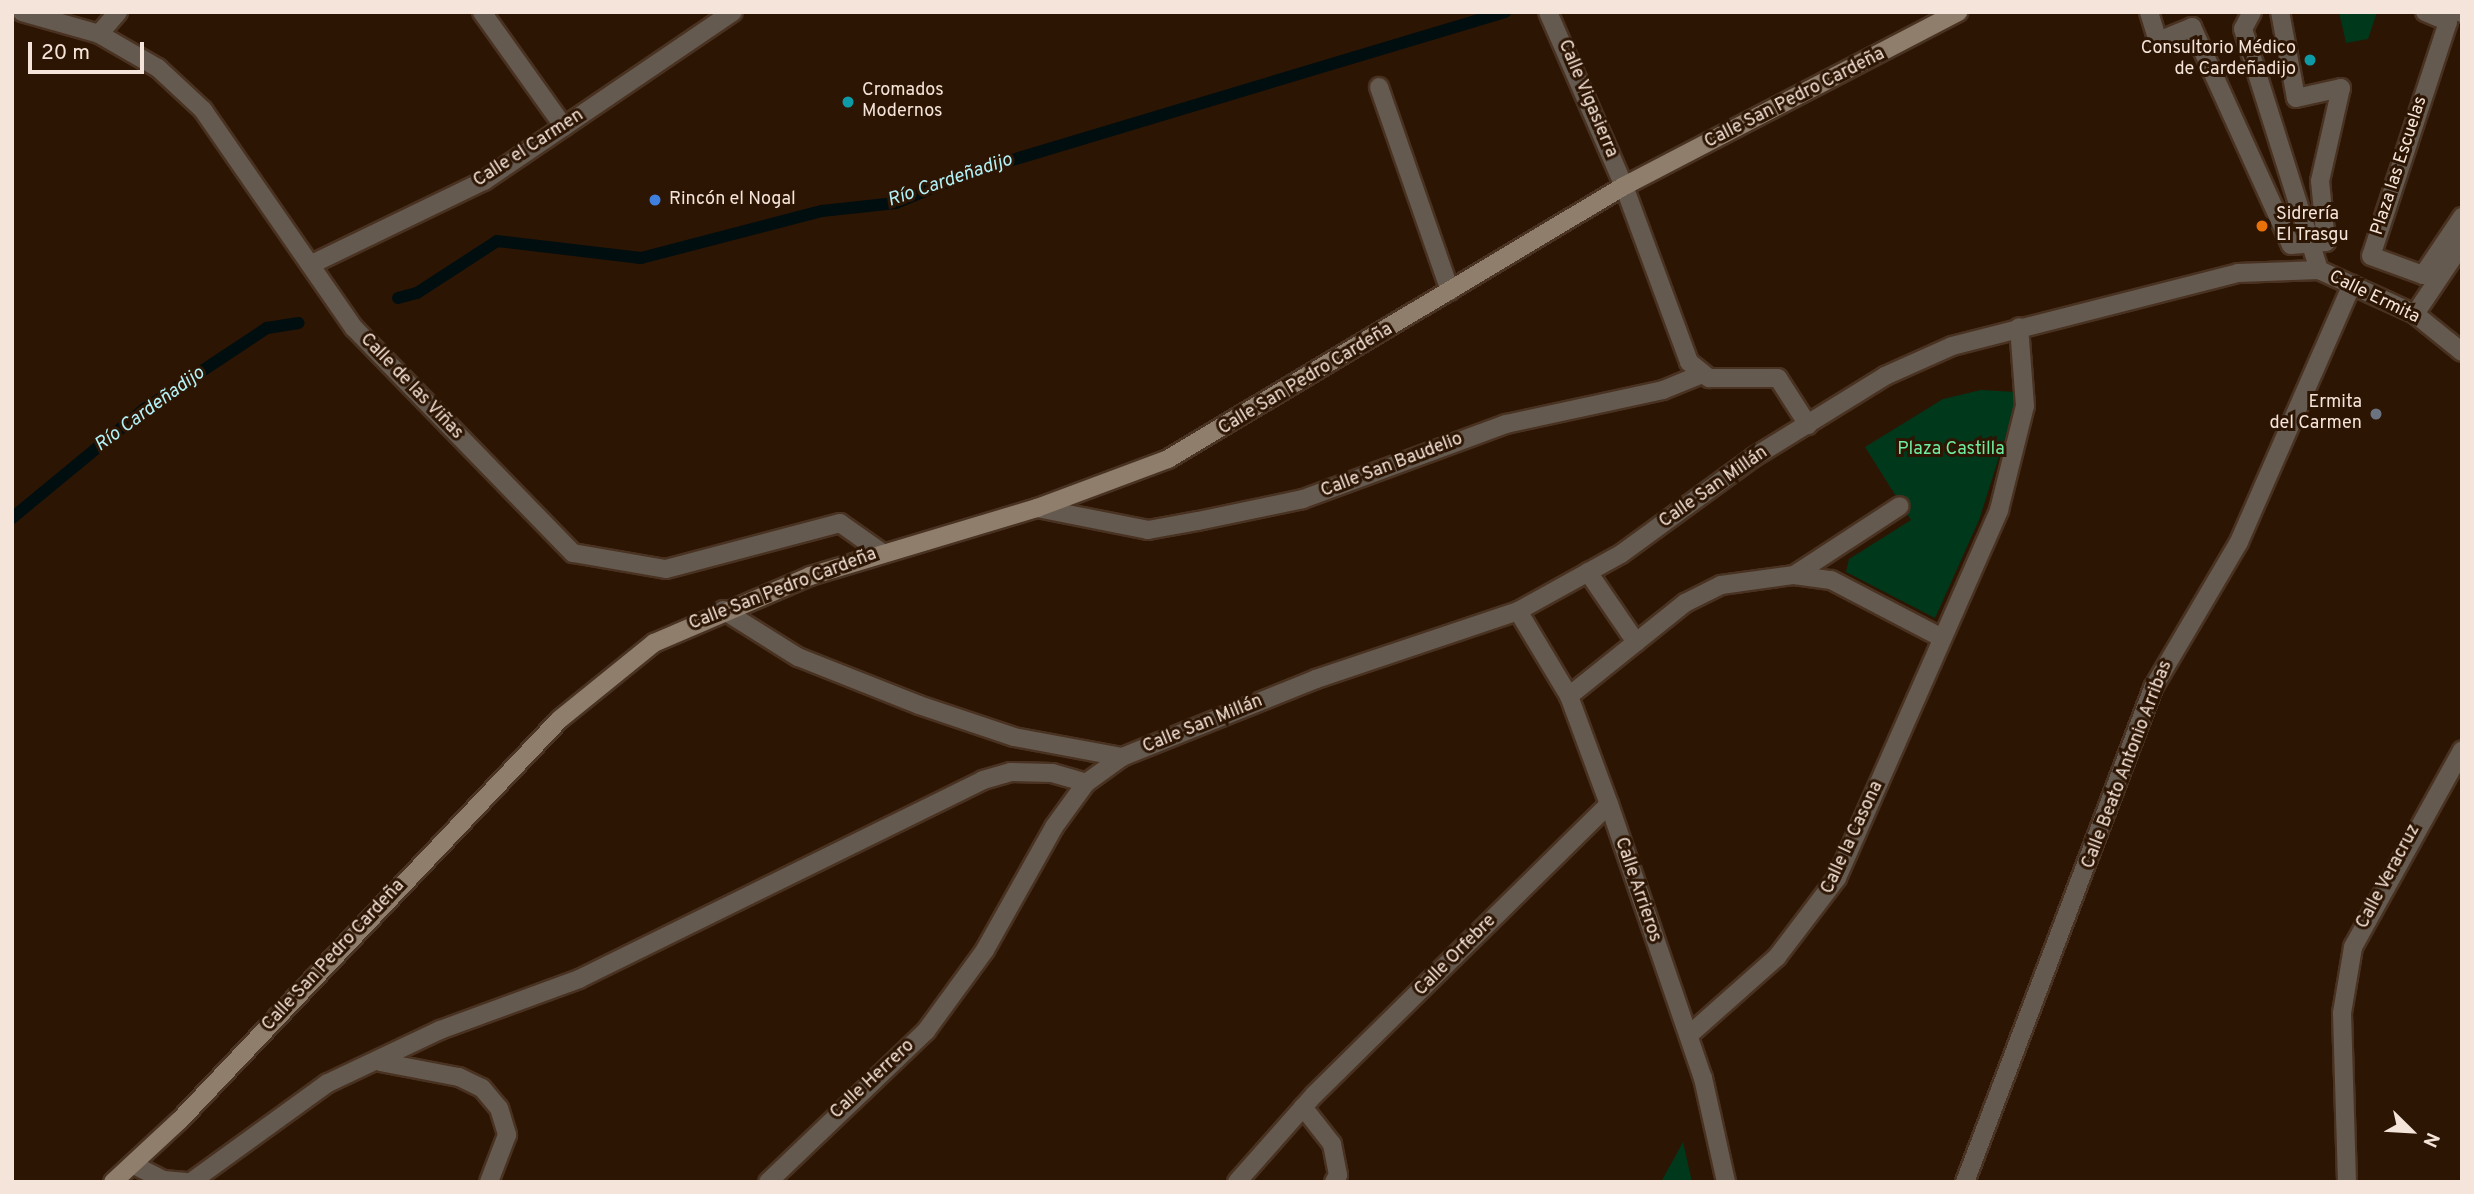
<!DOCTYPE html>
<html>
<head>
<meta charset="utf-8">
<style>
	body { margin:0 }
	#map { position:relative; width:2474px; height:1194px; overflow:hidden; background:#2d1503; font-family:Overpass,sans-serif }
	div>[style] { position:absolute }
	.green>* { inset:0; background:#00381b }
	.stream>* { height:12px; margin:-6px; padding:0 6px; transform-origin:6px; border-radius:6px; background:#000e10 }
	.roads { filter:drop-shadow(2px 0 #493221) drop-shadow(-2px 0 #493221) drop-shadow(0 2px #493221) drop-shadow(0 -2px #493221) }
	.lane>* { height:18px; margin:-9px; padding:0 9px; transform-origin:9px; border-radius:9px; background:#655a50 }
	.street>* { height:18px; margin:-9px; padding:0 9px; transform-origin:9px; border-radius:9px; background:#655a50 }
	.secondary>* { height:18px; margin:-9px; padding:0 9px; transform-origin:9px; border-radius:9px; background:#907e6d }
	.dots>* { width:19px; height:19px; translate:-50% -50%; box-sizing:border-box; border:4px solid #2d1503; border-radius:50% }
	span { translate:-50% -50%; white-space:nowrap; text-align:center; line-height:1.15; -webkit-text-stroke:6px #2d1503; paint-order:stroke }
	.poi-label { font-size:18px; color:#f5e4d9 }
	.right { translate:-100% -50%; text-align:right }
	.left { translate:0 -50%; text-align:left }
	.street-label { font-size:18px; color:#f5e4d9 }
	.park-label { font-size:18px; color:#6fec9d }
	.water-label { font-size:19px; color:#b2f1f7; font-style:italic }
	.frame { position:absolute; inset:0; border:14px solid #f5e4d9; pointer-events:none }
	.north { position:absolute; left:2376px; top:1096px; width:70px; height:70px; -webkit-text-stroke:5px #2d1503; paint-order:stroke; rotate:114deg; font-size:19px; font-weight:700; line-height:28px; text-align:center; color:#f5e4d9 }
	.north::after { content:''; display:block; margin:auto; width:24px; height:32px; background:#f5e4d9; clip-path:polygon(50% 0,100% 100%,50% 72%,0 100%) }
	.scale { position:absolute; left:28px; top:42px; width:116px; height:32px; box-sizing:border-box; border:4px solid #f5e4d9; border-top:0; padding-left:9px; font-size:21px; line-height:24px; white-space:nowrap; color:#f5e4d9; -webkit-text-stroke:5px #2d1503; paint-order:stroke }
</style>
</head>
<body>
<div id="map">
	<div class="green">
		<div style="clip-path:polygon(2339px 12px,2377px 12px,2368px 39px,2346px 43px)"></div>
		<div style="clip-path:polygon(1981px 390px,2016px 392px,2013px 413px,1979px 520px,1935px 618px,1846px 572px,1849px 559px,1911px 520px,1865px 447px,1943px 399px)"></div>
		<div style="clip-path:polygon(1683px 1142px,1692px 1182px,1661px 1182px)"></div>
	</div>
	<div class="stream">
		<div style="left:398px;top:298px;width:20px;rotate:-15deg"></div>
		<div style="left:417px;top:293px;width:95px;rotate:-33deg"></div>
		<div style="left:497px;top:241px;width:145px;rotate:6.7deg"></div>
		<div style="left:641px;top:258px;width:187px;rotate:-14.6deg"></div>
		<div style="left:822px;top:211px;width:74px;rotate:-6.2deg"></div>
		<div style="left:896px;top:203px;width:79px;rotate:-22.3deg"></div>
		<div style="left:969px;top:173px;width:560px;rotate:-16.72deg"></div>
		<div style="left:12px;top:518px;width:170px;rotate:-39.5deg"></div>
		<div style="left:143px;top:410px;width:149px;rotate:-33.5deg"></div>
		<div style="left:267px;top:328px;width:32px;rotate:-9deg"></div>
	</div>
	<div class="roads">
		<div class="lane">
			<div style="left:1379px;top:87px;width:216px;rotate:70.8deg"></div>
			<div style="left:1303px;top:1107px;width:47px;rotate:51.9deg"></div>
			<div style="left:1332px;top:1144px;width:32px;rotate:79deg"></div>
			<div style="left:1338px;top:1175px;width:8px;rotate:120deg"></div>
		</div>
		<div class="street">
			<div style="left:22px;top:12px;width:80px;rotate:15.9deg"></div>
			<div style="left:99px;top:34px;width:68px;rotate:30deg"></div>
			<div style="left:158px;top:68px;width:62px;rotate:43deg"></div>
			<div style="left:203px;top:110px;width:265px;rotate:55.3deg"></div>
			<div style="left:354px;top:328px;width:314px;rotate:45.8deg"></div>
			<div style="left:573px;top:553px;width:94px;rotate:9.8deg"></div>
			<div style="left:666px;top:569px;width:180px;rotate:-14.8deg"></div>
			<div style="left:840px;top:523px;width:50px;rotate:35.3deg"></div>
			<div style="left:482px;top:12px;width:141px;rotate:54.5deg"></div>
			<div style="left:1548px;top:12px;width:190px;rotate:66.4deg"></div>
			<div style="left:1624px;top:186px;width:188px;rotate:69.7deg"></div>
			<div style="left:1689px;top:362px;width:26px;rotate:39deg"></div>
			<div style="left:1709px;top:378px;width:69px"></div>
			<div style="left:1778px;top:378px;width:56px;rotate:57.4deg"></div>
			<div style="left:2149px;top:12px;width:30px;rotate:73deg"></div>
			<div style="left:2158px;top:41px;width:37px;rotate:-22deg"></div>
			<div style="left:2192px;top:27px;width:239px;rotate:65.6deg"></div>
			<div style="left:2291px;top:245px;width:35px;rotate:-5deg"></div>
			<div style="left:2326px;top:242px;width:61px;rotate:-95.6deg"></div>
			<div style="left:2320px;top:181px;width:95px;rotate:-77.3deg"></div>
			<div style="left:2341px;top:88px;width:46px;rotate:167.5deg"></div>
			<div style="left:2296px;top:98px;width:87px;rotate:-100.5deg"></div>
			<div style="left:2252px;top:12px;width:19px;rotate:118deg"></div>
			<div style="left:2243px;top:29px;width:253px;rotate:72.5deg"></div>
			<div style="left:2425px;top:12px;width:25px;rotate:23deg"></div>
			<div style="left:2448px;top:22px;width:246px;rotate:108.2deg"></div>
			<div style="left:2371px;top:256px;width:55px;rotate:20.1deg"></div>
			<div style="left:2423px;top:275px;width:70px;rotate:-56.1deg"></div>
			<div style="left:2460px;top:12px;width:2px;rotate:27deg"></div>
			<div style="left:99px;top:34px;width:29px;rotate:-49deg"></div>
			<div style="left:312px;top:264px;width:191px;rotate:-25.8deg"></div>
			<div style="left:484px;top:181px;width:301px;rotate:-34.2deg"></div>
			<div style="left:2415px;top:314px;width:84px;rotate:-56.1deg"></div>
			<div style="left:1037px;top:508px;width:113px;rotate:11.2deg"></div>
			<div style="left:1148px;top:530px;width:51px;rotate:-10.2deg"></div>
			<div style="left:1198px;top:521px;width:107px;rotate:-11.8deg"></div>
			<div style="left:1303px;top:499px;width:216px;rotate:-20.3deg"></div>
			<div style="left:1506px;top:424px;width:161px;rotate:-12.2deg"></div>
			<div style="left:1663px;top:390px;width:42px;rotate:-22.3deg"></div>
			<div style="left:1588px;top:572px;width:85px;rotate:55.6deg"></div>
			<div style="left:1794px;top:575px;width:126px;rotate:-33.1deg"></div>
			<div style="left:723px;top:610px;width:89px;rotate:32.1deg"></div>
			<div style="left:798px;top:657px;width:130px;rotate:21.6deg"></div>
			<div style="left:919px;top:705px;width:100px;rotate:18.6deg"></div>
			<div style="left:1014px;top:737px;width:110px;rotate:10.5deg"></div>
			<div style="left:1122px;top:757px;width:209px;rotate:-21.9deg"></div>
			<div style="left:1316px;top:679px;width:213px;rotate:-18.6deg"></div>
			<div style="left:1518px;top:611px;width:118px;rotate:-29deg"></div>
			<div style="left:1621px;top:554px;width:165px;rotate:-36.1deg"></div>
			<div style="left:1754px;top:457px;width:154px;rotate:-31.7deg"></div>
			<div style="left:1885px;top:376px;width:73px;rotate:-24.1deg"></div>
			<div style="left:1952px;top:346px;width:295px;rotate:-14.3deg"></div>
			<div style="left:2238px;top:273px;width:81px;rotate:-2.1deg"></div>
			<div style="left:2319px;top:270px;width:106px;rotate:24.6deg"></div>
			<div style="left:2415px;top:314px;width:60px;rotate:39deg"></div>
			<div style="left:1518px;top:611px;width:99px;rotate:59deg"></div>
			<div style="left:1569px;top:696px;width:115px;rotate:69.7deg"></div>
			<div style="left:1609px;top:804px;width:290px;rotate:71.1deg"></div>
			<div style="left:1703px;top:1078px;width:107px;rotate:77.5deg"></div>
			<div style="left:1569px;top:696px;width:149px;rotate:-38.7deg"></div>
			<div style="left:1685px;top:603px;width:40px;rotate:-26.6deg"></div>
			<div style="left:1721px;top:585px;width:74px;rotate:-7.8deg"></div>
			<div style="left:1794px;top:575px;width:37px;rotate:8deg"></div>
			<div style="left:1831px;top:580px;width:125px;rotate:27.6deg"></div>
			<div style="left:1689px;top:1035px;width:118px;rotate:-41.6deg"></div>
			<div style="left:1777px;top:957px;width:99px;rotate:-52.8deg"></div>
			<div style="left:1837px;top:878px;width:402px;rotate:-66.2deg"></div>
			<div style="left:1999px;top:510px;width:107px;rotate:-76deg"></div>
			<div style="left:2025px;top:406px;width:79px;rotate:-94.3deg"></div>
			<div style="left:380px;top:1062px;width:80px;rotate:10.8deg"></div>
			<div style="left:459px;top:1077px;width:25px;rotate:26deg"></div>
			<div style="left:482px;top:1088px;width:26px;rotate:50deg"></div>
			<div style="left:499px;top:1108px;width:28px;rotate:73deg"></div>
			<div style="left:507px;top:1135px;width:50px;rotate:111deg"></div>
			<div style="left:134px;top:1165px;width:34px;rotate:27deg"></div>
			<div style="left:164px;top:1180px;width:22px;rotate:5deg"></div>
			<div style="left:191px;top:1182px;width:169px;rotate:-35.9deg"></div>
			<div style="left:328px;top:1083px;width:124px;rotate:-25.3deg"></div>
			<div style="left:440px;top:1030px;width:148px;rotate:-20.1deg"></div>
			<div style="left:579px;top:979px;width:450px;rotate:-26.2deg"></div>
			<div style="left:983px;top:780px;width:29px;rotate:-16deg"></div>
			<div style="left:1011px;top:772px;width:41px;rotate:1.4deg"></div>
			<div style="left:1052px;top:773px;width:35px;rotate:16deg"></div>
			<div style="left:768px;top:1182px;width:219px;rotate:-43.7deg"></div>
			<div style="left:926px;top:1031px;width:100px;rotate:-53.9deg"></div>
			<div style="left:985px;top:950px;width:141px;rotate:-60.7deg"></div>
			<div style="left:1054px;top:827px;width:54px;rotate:-54deg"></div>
			<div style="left:1086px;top:783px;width:44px;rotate:-35.8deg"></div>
			<div style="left:1237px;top:1182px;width:116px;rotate:-48.5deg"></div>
			<div style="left:1314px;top:1095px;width:414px;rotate:-44.6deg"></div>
			<div style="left:1965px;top:1182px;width:529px;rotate:-69.16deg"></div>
			<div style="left:2153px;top:688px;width:169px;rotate:-59.5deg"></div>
			<div style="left:2239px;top:542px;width:281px;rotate:-66.3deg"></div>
			<div style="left:2347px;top:1182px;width:169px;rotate:-91.7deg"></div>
			<div style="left:2342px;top:1013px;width:67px;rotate:-80.5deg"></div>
			<div style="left:2353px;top:947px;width:225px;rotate:-61deg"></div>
		</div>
		<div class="secondary">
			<div style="left:113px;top:1182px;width:91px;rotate:-42.8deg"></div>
			<div style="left:180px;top:1120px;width:552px;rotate:-46.54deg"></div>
			<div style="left:560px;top:719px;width:121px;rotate:-39deg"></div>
			<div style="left:654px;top:643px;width:170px;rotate:-23.2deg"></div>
			<div style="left:810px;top:576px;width:237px;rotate:-16.7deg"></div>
			<div style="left:1037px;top:508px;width:140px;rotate:-20.5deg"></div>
			<div style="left:1168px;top:459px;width:531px;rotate:-30.91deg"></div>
			<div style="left:1624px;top:186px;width:377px;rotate:-27.5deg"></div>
		</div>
	</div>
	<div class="dots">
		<div style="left:2310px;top:60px;background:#0f9aa8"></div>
		<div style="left:848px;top:102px;background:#0f9aa8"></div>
		<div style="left:655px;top:200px;background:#3f7fe0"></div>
		<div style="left:2262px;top:226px;background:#e8710a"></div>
		<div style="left:2376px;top:414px;background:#6b7280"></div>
	</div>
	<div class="poi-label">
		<span class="right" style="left:2296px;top:60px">Consultorio Médico<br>de Cardeñadijo</span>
		<span class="left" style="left:862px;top:102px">Cromados<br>Modernos</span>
		<span class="left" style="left:669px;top:200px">Rincón el Nogal</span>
		<span class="left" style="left:2276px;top:226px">Sidrería<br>El Trasgu</span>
		<span class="right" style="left:2362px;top:414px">Ermita<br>del Carmen</span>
	</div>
	<div class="street-label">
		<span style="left:1587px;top:99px;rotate:67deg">Calle Vigasierra</span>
		<span style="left:1795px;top:99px;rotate:-27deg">Calle San Pedro Cardeña</span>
		<span style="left:529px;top:149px;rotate:-33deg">Calle el Carmen</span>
		<span style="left:2400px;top:166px;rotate:-72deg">Plaza las Escuelas</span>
		<span style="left:2374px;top:298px;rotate:26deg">Calle Ermita</span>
		<span style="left:1306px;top:380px;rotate:-31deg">Calle San Pedro Cardeña</span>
		<span style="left:411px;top:387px;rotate:46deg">Calle de las Viñas</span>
		<span style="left:1392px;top:466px;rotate:-21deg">Calle San Baudelio</span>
		<span style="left:1714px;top:488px;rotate:-35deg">Calle San Millán</span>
		<span style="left:783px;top:590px;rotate:-21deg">Calle San Pedro Cardeña</span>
		<span style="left:1203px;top:725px;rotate:-22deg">Calle San Millán</span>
		<span style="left:2128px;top:765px;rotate:-69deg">Calle Beato Antonio Arribas</span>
		<span style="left:1853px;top:838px;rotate:-65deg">Calle la Casona</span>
		<span style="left:2389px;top:877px;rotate:-62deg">Calle Veracruz</span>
		<span style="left:1637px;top:890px;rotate:71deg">Calle Arrieros</span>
		<span style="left:334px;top:956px;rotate:-47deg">Calle San Pedro Cardeña</span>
		<span style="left:1456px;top:956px;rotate:-45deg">Calle Orfebre</span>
		<span style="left:873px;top:1080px;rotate:-43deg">Calle Herrero</span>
	</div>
	<div class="park-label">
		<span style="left:1951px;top:450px">Plaza Castilla</span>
	</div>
	<div class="water-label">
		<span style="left:950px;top:181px;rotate:-19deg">Río Cardeñadijo</span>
		<span style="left:150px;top:410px;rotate:-36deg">Río Cardeñadijo</span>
	</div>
	<div class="frame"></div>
	<div class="north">N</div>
	<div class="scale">20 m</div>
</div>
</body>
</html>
